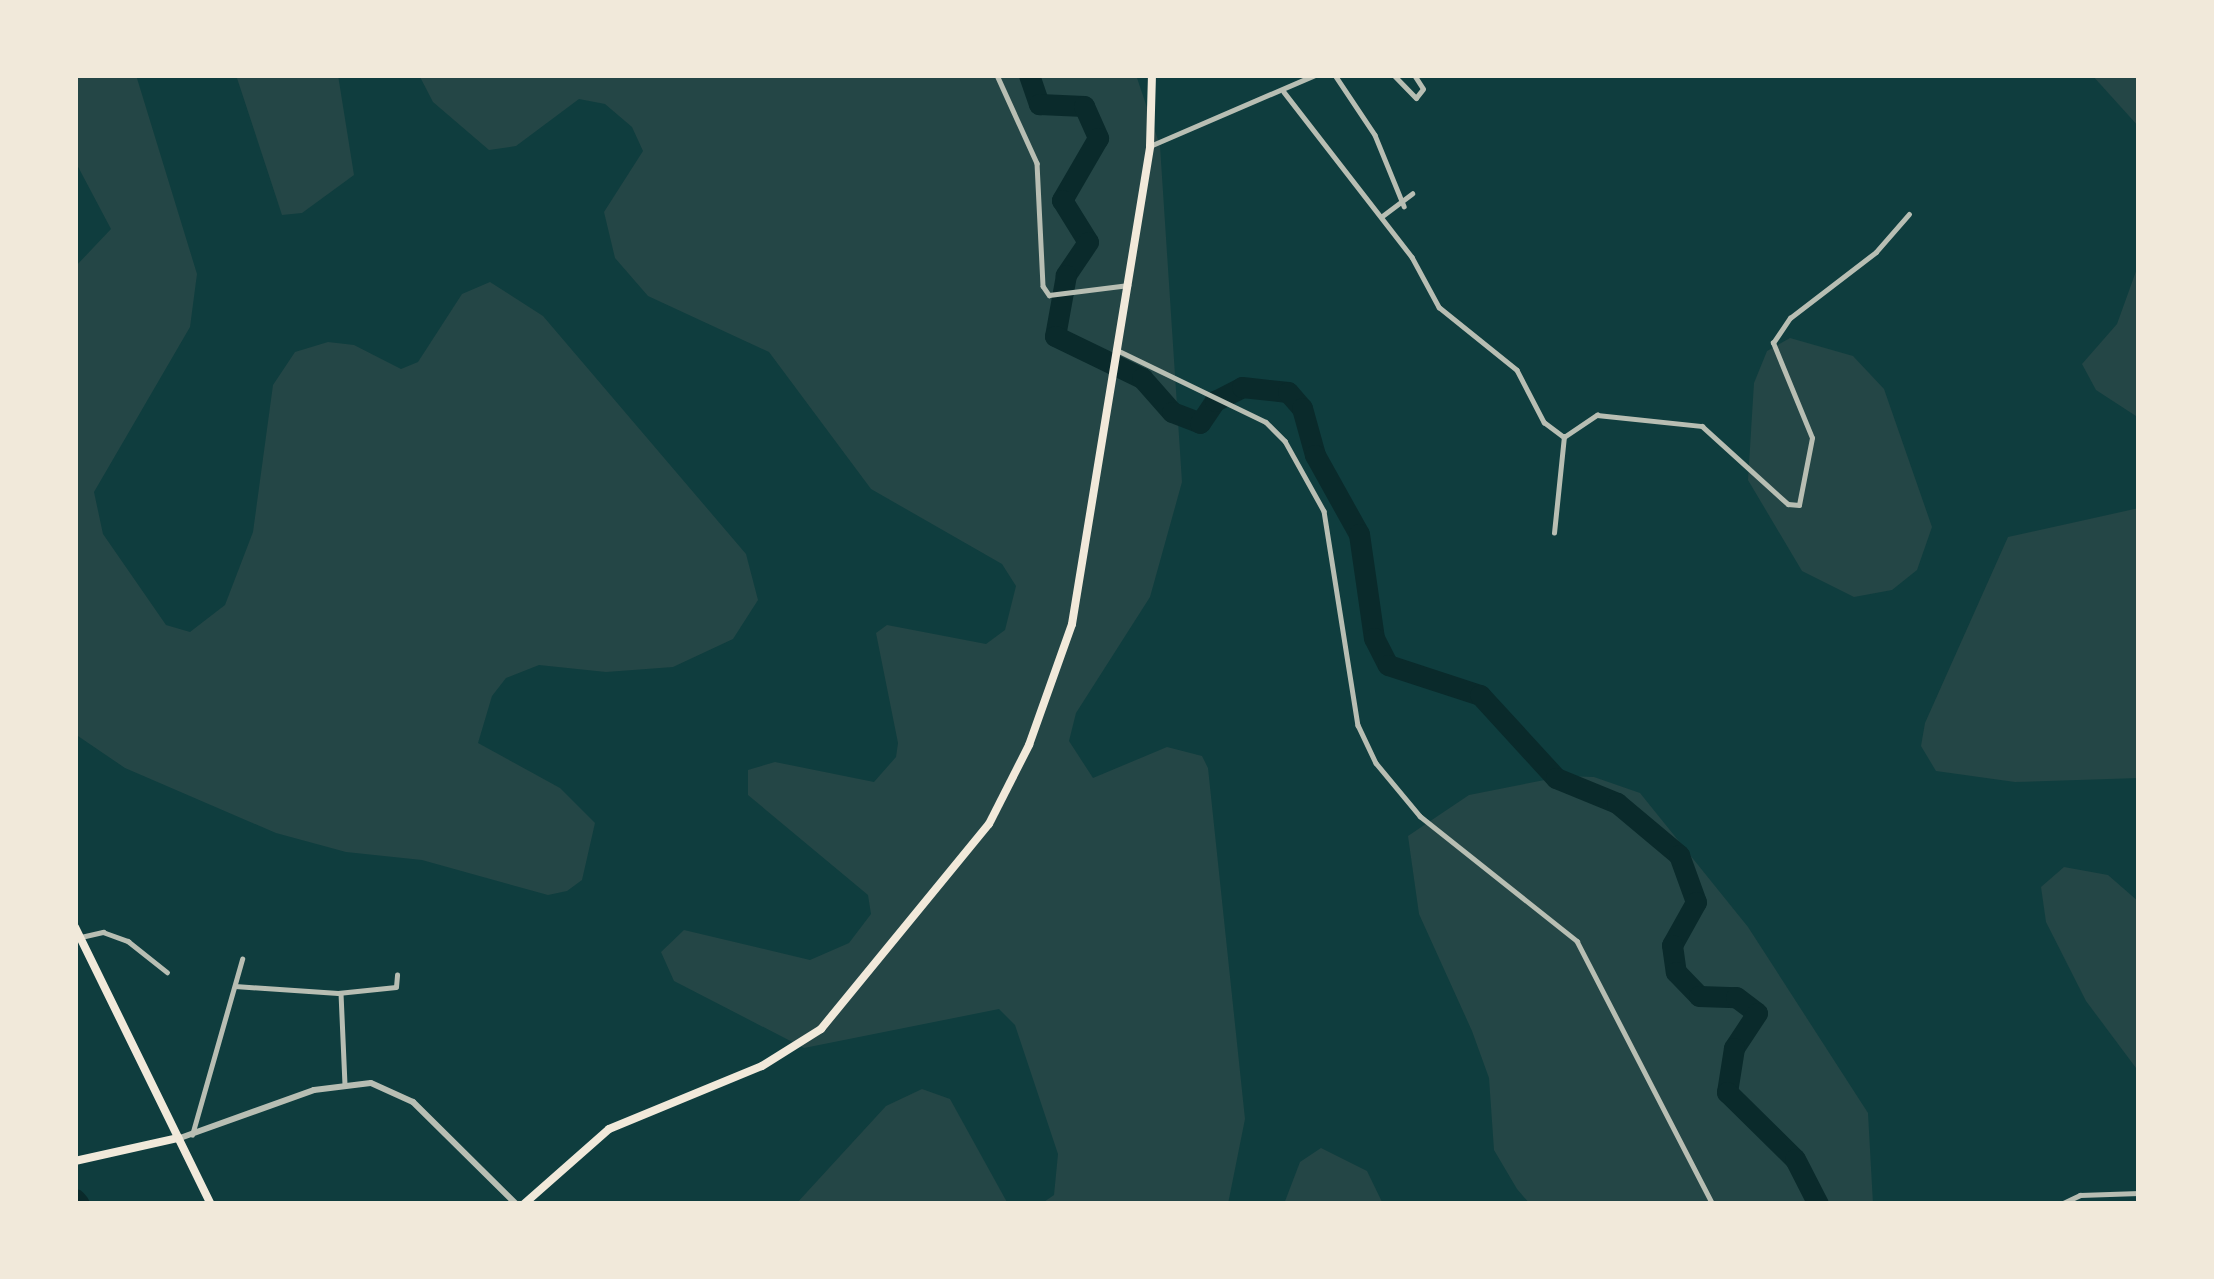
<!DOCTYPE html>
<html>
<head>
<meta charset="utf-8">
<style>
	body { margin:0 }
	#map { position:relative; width:2214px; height:1279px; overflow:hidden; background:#0f3d3e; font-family:"Public Sans",sans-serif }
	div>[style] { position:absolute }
	.green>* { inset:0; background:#244646 }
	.river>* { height:21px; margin:-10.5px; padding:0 10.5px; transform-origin:10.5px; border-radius:10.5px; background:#0a2a2b }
	.minor>* { height:4.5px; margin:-2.25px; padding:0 2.25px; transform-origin:2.25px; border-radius:2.25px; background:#b8beb3 }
	.tertiary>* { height:6px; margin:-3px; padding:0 3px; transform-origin:3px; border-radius:3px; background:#b8beb3 }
	.secondary>* { height:8px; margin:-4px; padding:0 4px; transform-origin:4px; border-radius:4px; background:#f1e9da }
	.trunk>* { height:8px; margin:-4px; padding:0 4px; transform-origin:4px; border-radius:4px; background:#f1e9da }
	span { translate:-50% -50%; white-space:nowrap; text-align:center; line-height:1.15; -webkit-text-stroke:9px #f1e9da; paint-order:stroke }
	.frame { position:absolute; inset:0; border:78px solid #f1e9da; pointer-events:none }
</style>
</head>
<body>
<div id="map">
	<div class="green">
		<div style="clip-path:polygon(75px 75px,136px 75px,197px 274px,190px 327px,94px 492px,103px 534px,166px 625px,190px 632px,225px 605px,253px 532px,273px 385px,295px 352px,328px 342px,354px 345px,401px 369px,418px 362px,462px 294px,490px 282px,543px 316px,746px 554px,758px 600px,733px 639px,673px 667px,606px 672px,539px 665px,506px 678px,492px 696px,478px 743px,560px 788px,595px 823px,582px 880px,567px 891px,548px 895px,422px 860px,346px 852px,276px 833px,125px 768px,75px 734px,75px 267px,111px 229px,75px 161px)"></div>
		<div style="clip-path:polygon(236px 75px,338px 75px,354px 175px,302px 213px,282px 215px)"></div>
		<div style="clip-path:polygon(419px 75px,1136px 75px,1160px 146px,1182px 482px,1150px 597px,1076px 713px,1069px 741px,1093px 778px,1167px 747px,1202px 756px,1208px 768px,1245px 1119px,1228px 1204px,1041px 1204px,1054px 1195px,1058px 1154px,1015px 1025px,999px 1009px,804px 1048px,674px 981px,661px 952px,684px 930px,810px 960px,849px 943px,871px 914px,868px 895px,748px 795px,748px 770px,775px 762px,874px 782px,896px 757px,898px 743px,876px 633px,887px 625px,986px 644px,1005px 630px,1016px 586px,1002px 564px,871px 489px,769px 352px,648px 296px,615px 258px,604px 212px,643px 151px,632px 127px,605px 104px,579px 99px,516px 146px,489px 150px,433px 102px)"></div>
		<div style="clip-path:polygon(2092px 75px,2139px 75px,2139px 127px)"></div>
		<div style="clip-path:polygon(2139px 263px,2139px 418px,2096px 390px,2082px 364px,2117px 324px)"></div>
		<div style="clip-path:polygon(1790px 338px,1853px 356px,1884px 389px,1932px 527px,1917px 570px,1892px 590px,1854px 597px,1802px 571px,1748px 480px,1754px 383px,1767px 351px)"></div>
		<div style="clip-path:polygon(2139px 508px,2139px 778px,2015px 782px,1936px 771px,1921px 746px,1925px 723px,2008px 537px)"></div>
		<div style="clip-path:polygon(1565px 776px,1594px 777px,1640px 793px,1748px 927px,1868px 1113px,1873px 1204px,1530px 1204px,1517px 1189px,1494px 1150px,1489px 1078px,1472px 1031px,1419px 914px,1408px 836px,1469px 795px)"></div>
		<div style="clip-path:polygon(2064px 867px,2108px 875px,2139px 902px,2139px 1072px,2086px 1001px,2046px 922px,2041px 887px)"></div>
		<div style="clip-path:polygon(922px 1089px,950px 1099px,1008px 1204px,796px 1204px,886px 1106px)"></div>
		<div style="clip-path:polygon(1321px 1148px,1367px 1171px,1383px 1204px,1284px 1204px,1300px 1162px)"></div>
	</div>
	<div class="river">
		<div style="left:1029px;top:75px;width:31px;rotate:71deg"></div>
		<div style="left:1039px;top:104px;width:45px;rotate:2.5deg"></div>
		<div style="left:1084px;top:106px;width:35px;rotate:66deg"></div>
		<div style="left:1098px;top:138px;width:72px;rotate:120.1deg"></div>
		<div style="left:1062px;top:200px;width:49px;rotate:58.2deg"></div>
		<div style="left:1088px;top:242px;width:40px;rotate:124deg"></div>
		<div style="left:1066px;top:275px;width:62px;rotate:100.2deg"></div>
		<div style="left:1055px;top:336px;width:97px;rotate:25.8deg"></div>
		<div style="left:1142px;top:378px;width:45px;rotate:48.6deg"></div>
		<div style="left:1172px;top:412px;width:30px;rotate:21deg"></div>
		<div style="left:1200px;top:423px;width:27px;rotate:-56deg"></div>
		<div style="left:1215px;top:401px;width:30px;rotate:-27deg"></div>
		<div style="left:1242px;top:387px;width:46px;rotate:6.2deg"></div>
		<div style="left:1288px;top:392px;width:21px;rotate:49deg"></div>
		<div style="left:1302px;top:408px;width:49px;rotate:74.5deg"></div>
		<div style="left:1315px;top:455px;width:90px;rotate:60.9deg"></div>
		<div style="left:1359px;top:534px;width:105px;rotate:81.8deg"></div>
		<div style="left:1374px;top:638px;width:30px;rotate:63deg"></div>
		<div style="left:1388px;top:665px;width:97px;rotate:18.1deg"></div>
		<div style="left:1480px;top:695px;width:113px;rotate:47.5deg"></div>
		<div style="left:1556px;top:778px;width:66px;rotate:22.3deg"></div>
		<div style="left:1617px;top:803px;width:81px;rotate:40deg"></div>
		<div style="left:1679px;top:855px;width:50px;rotate:70.1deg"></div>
		<div style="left:1696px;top:902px;width:49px;rotate:119.2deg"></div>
		<div style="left:1672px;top:945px;width:27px;rotate:82deg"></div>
		<div style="left:1676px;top:972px;width:33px;rotate:46deg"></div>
		<div style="left:1699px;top:996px;width:37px;rotate:2deg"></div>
		<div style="left:1736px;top:997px;width:26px;rotate:37deg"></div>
		<div style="left:1757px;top:1013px;width:42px;rotate:123.3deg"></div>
		<div style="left:1734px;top:1048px;width:45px;rotate:99deg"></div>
		<div style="left:1727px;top:1092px;width:95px;rotate:44.6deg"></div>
		<div style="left:1795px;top:1159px;width:51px;rotate:62.9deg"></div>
		<div style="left:75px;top:1199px;width:6px;rotate:51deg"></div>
	</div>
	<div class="minor">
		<div style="left:997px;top:75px;width:97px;rotate:65.6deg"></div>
		<div style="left:1037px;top:163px;width:123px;rotate:87.2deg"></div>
		<div style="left:1043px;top:286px;width:11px;rotate:56deg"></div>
		<div style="left:1049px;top:295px;width:80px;rotate:-7.2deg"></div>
		<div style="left:1335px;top:75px;width:72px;rotate:56.3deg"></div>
		<div style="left:1375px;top:135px;width:77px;rotate:67.8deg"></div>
		<div style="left:1394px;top:75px;width:32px;rotate:46deg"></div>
		<div style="left:1416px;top:98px;width:11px;rotate:-52deg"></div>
		<div style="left:1423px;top:89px;width:17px;rotate:-123deg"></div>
		<div style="left:1284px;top:92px;width:209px;rotate:52.2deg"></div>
		<div style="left:1412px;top:257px;width:57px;rotate:61.6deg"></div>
		<div style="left:1439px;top:307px;width:100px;rotate:38.9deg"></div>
		<div style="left:1517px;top:370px;width:59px;rotate:62.6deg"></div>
		<div style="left:1544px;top:422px;width:25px;rotate:37deg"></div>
		<div style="left:1150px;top:146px;width:180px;rotate:-23.3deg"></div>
		<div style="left:1381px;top:217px;width:39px;rotate:-37deg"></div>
		<div style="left:1117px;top:350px;width:165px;rotate:25.8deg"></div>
		<div style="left:1266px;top:422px;width:27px;rotate:45deg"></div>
		<div style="left:1285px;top:441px;width:80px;rotate:60.9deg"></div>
		<div style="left:1324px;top:511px;width:217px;rotate:81deg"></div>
		<div style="left:1358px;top:725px;width:42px;rotate:64.7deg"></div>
		<div style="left:1376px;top:763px;width:69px;rotate:50.3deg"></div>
		<div style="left:1420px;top:816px;width:201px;rotate:38.5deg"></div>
		<div style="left:1577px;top:941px;width:296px;rotate:62.7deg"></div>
		<div style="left:1564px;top:437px;width:40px;rotate:-34deg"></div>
		<div style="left:1597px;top:415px;width:106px;rotate:6deg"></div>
		<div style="left:1702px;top:426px;width:116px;rotate:42.2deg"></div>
		<div style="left:1788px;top:504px;width:11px;rotate:5deg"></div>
		<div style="left:1799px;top:505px;width:68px;rotate:-79deg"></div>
		<div style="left:1812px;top:438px;width:103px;rotate:-112.3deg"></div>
		<div style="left:1773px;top:343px;width:30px;rotate:-56deg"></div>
		<div style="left:1790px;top:318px;width:108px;rotate:-37.5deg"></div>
		<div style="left:1876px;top:252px;width:50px;rotate:-49deg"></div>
		<div style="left:1554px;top:533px;width:97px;rotate:-84.1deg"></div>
		<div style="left:81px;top:937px;width:23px;rotate:-13deg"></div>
		<div style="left:103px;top:932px;width:27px;rotate:20deg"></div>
		<div style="left:128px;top:941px;width:50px;rotate:38.5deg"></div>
		<div style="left:235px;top:986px;width:103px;rotate:3.9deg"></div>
		<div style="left:338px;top:993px;width:58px;rotate:-5.9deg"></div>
		<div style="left:396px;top:987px;width:12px;rotate:-85deg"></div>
		<div style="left:341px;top:993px;width:90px;rotate:87.5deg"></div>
		<div style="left:192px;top:1135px;width:183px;rotate:-74.1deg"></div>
		<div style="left:2061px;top:1204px;width:21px;rotate:-25deg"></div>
		<div style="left:2080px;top:1195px;width:59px;rotate:-1.9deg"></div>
	</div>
	<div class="tertiary">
		<div style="left:180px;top:1138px;width:142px;rotate:-19.7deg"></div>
		<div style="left:314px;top:1090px;width:57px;rotate:-7deg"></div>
		<div style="left:371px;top:1083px;width:46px;rotate:24.3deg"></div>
		<div style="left:413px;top:1102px;width:145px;rotate:44.7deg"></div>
	</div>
	<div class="secondary">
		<div style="left:75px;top:927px;width:309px;rotate:63.9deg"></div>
		<div style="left:75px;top:1161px;width:106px;rotate:-12.6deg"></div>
	</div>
	<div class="trunk">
		<div style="left:524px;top:1204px;width:113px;rotate:-41.4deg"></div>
		<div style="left:609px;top:1129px;width:165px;rotate:-22.4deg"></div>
		<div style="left:762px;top:1066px;width:70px;rotate:-32.1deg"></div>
		<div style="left:821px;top:1029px;width:265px;rotate:-50.7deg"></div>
		<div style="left:989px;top:824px;width:89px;rotate:-63.1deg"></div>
		<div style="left:1029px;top:745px;width:128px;rotate:-70.4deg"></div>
		<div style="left:1072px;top:624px;width:484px;rotate:-80.7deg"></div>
		<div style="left:1150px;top:146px;width:71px;rotate:-88.4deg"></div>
	</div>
	<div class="frame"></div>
</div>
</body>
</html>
